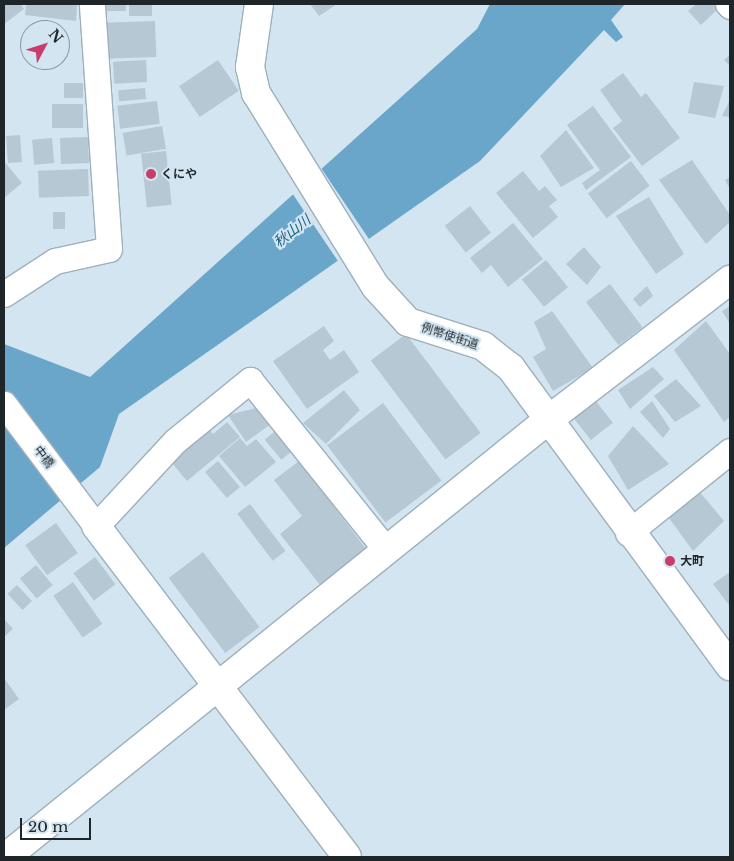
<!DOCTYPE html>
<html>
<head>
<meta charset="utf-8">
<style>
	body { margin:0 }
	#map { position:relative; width:734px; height:861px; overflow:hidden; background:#d2e5f1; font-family:"Libre Baskerville","Noto Sans JP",serif }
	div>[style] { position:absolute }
	.water>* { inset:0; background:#69a6c9 }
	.pier>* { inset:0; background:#d2e5f1; transform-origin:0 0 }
	.building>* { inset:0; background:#b6c8d3; transform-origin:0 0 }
	.roads { filter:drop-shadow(1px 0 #9eb0bb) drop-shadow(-1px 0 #9eb0bb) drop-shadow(0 1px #9eb0bb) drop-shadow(0 -1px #9eb0bb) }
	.street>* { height:25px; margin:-12.5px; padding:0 12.5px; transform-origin:12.5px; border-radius:12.5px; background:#fff }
	.secondary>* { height:28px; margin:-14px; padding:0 14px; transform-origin:14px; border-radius:14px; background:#fff }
	.primary>* { height:28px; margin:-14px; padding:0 14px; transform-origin:14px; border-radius:14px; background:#fff }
	.dots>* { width:14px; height:14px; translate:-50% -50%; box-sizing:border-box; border:2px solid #d2e5f1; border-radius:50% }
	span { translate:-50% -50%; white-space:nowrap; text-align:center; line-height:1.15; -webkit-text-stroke:4px #d2e5f1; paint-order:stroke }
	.poi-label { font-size:12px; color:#1f262a; font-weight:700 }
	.left { translate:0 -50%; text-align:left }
	.street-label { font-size:12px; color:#1f262a }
	.water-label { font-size:14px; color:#135f82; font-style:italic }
	.frame { position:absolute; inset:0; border:5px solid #1f262a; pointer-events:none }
	.north { position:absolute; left:20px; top:20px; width:50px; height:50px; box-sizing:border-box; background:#d2e5f1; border:1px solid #8a99a1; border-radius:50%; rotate:50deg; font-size:14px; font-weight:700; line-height:20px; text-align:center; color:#1f262a }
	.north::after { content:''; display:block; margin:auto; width:18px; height:22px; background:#ca3c69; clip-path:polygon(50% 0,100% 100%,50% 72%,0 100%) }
	.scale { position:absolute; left:20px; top:818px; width:71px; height:22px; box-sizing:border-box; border:2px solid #1f262a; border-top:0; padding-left:6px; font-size:15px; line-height:18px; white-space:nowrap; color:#1f262a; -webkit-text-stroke:4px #d2e5f1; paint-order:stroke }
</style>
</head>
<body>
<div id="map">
	<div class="water">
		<div style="clip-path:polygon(490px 4px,625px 4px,611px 20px,623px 37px,616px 42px,604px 30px,480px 161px,119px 414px,100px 467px,4px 548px,4px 344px,90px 377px,477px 29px)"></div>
	</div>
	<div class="pier">
		<div style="left:319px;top:165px;width:92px;height:38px;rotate:56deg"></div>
	</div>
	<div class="building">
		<div style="clip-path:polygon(4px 4px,21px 4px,24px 9px,4px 24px)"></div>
		<div style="clip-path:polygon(26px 4px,77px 4px,76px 21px,25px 15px)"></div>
		<div style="left:101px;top:4px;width:25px;height:7px"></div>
		<div style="left:129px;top:4px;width:23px;height:12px"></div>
		<div style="clip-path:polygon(310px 4px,337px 4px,319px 16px)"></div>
		<div style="clip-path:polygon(696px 4px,713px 4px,718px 9px,701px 25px,688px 11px)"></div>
		<div style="left:155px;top:21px;width:36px;height:52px;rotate:88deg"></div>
		<div style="clip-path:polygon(730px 55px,730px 66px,724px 60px)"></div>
		<div style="left:146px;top:60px;width:22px;height:33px;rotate:87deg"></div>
		<div style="left:218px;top:60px;width:37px;height:47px;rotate:56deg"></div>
		<div style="clip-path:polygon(623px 73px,641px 97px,646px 93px,680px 138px,642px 166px,613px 128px,622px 121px,600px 90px)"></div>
		<div style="clip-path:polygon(694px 82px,724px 86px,715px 118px,688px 113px)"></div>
		<div style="left:83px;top:83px;width:15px;height:19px;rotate:90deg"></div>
		<div style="left:145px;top:88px;width:11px;height:27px;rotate:85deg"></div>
		<div style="clip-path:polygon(730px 100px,730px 117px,722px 116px)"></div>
		<div style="left:157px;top:101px;width:23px;height:40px;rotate:83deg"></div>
		<div style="left:52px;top:104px;width:31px;height:24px"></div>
		<div style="clip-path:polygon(593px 106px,631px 157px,586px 190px,582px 183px,600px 170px,567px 125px)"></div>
		<div style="left:162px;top:126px;width:23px;height:40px;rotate:80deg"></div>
		<div style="clip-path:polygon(566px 130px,594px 168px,561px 187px,540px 156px)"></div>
		<div style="left:20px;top:135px;width:27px;height:14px;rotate:86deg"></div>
		<div style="left:88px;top:137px;width:26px;height:28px;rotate:88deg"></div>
		<div style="left:52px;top:138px;width:25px;height:20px;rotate:85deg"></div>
		<div style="left:166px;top:151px;width:54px;height:25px;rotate:84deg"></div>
		<div style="clip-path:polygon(692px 160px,730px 215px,730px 222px,706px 244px,659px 180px)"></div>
		<div style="clip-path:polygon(4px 161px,22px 183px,4px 198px)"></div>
		<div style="left:631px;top:161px;width:31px;height:54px;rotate:53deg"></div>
		<div style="left:88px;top:169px;width:27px;height:50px;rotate:88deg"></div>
		<div style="clip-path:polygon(523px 171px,539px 191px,545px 186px,557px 200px,549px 206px,558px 217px,533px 238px,496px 193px)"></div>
		<div style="clip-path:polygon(730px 177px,730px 189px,725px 180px)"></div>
		<div style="clip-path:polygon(649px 197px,684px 254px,656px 274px,616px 216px)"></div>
		<div style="left:470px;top:206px;width:34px;height:32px;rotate:52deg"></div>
		<div style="left:53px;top:212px;width:12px;height:17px"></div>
		<div style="clip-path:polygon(513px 223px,543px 259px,508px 287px,491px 265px,482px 273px,470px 258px)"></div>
		<div style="clip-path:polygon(584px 247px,601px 267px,587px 285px,566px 264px)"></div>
		<div style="left:546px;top:260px;width:35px;height:31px;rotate:51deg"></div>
		<div style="left:610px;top:284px;width:54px;height:30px;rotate:53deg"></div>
		<div style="clip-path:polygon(647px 286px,653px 296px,640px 307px,633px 299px)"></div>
		<div style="clip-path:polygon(730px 306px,730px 324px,722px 311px)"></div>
		<div style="clip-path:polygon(552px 311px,593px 368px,553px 391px,533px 357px,546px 349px,534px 322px)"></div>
		<div style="clip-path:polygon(706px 321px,730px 354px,730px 417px,724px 422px,674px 350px)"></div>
		<div style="clip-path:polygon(324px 326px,334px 341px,323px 350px,330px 360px,344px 350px,359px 372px,307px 409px,273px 361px)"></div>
		<div style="left:406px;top:334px;width:124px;height:44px;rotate:53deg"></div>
		<div style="clip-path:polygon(653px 367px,664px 379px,630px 409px,618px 390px)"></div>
		<div style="clip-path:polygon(676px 379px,701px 406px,675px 422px,654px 396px)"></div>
		<div style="clip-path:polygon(344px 390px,360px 410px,326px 444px,303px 423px)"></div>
		<div style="left:595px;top:400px;width:29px;height:28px;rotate:52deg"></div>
		<div style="clip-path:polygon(652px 401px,670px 429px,663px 438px,640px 412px)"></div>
		<div style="left:383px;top:403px;width:97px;height:70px;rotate:53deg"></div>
		<div style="clip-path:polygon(260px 407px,271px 424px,246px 442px,228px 415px)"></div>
		<div style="clip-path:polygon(227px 422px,240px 437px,187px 481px,167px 457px,206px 425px,213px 434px)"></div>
		<div style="clip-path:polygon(633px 426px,669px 464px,628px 490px,608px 456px)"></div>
		<div style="left:280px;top:427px;width:26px;height:20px;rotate:50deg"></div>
		<div style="clip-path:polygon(240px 438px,247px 446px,256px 439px,276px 462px,245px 487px,219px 456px)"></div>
		<div style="left:218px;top:461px;width:34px;height:17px;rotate:50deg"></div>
		<div style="clip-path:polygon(299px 461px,366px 549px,320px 585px,280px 534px,302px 516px,274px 480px)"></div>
		<div style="clip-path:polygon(698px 490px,724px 521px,693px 551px,666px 514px)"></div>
		<div style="left:250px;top:504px;width:59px;height:16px;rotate:53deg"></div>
		<div style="left:56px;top:523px;width:37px;height:38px;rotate:54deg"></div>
		<div style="left:203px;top:552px;width:94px;height:43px;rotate:53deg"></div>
		<div style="left:95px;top:557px;width:34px;height:27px;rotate:53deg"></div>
		<div style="left:36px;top:565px;width:26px;height:21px;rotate:50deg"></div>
		<div style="clip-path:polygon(730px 572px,730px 604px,729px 605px,713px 584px)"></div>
		<div style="left:73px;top:582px;width:51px;height:24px;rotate:55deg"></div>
		<div style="left:17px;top:585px;width:22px;height:13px;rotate:47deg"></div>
		<div style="clip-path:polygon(4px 619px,13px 629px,4px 637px)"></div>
		<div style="clip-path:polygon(4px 678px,19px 699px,4px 710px)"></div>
	</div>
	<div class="roads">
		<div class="street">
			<div style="left:728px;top:4px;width:3px;rotate:45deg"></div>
			<div style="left:4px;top:294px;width:61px;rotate:-32.9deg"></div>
			<div style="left:55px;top:261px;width:55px;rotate:-12.5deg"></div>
			<div style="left:109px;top:249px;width:246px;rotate:-94deg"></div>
			<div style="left:4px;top:404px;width:153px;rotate:53deg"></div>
			<div style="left:96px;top:526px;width:116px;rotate:-47.1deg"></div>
			<div style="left:175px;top:441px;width:97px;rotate:-39.1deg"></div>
			<div style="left:250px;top:380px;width:218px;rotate:51.3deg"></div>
			<div style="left:628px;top:533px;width:131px;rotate:-38.8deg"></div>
		</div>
		<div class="secondary">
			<div style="left:96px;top:526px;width:415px;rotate:52.8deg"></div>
			<div style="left:6px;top:857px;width:696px;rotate:-38.88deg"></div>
			<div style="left:548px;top:420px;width:230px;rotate:-37.6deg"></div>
		</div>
		<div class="primary">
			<div style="left:259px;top:4px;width:64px;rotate:98.1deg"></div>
			<div style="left:250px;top:67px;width:27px;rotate:77deg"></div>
			<div style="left:256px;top:93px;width:228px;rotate:58.3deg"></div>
			<div style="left:376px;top:287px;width:47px;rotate:47.6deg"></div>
			<div style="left:408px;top:322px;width:79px;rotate:17.7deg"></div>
			<div style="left:483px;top:346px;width:36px;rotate:38deg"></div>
			<div style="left:511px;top:368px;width:370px;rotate:53.7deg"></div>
		</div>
	</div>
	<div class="dots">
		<div style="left:151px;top:174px;background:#ca3c69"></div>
		<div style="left:670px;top:561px;background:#ca3c69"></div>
	</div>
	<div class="poi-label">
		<span class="left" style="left:161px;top:174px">くにや</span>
		<span class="left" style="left:680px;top:561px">大町</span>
	</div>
	<div class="street-label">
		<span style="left:450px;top:336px;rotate:18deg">例幣使街道</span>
		<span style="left:44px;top:457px;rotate:53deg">中橋</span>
	</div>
	<div class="water-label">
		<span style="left:292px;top:231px;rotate:-38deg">秋山川</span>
	</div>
	<div class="frame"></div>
	<div class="north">N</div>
	<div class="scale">20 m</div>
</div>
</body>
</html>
